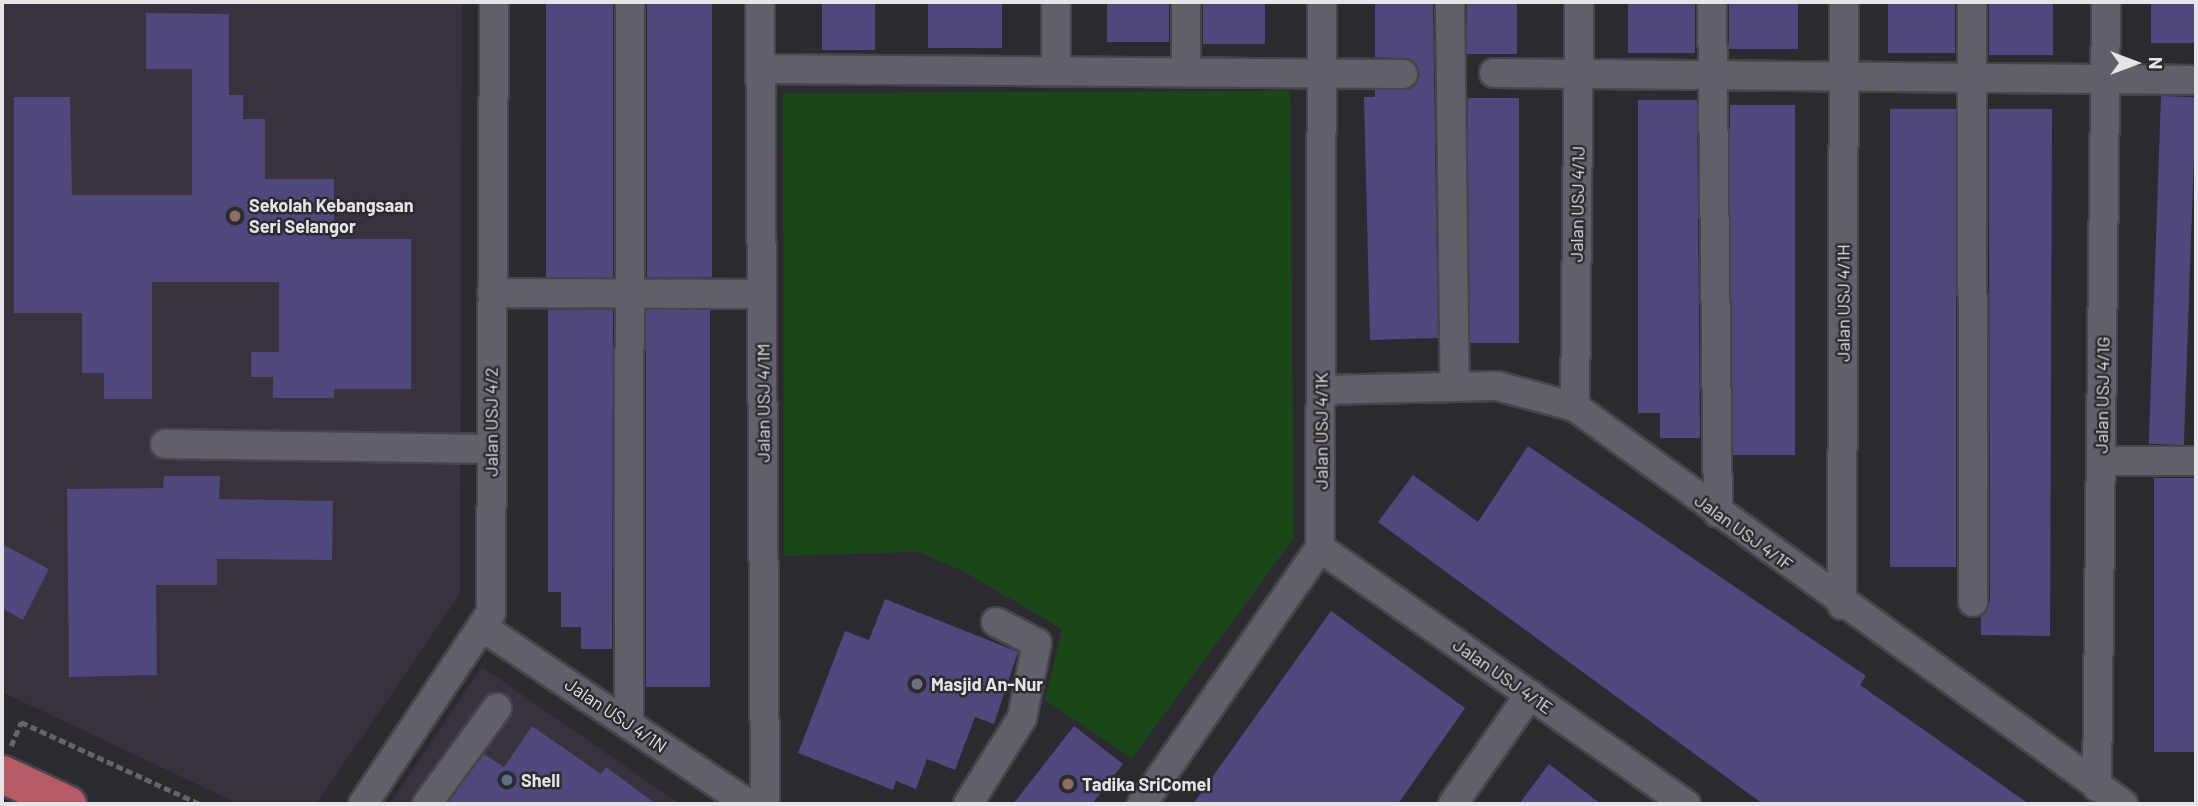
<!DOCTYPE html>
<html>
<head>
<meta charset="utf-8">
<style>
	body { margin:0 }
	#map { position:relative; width:2198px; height:806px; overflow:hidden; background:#2d2931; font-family:Barlow,sans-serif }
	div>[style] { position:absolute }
	.built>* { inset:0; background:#37323e }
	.green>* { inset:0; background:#1a461a }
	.building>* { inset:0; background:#4e487d; transform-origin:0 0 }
	.path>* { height:4.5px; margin-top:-2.25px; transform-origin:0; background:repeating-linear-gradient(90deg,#66636a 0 7px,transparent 0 10.5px) }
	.roads { filter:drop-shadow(2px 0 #47444b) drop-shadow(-2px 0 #47444b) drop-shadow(0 2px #47444b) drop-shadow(0 -2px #47444b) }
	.minor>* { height:28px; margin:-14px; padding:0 14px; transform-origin:14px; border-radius:14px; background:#635f68 }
	.major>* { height:37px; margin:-18.5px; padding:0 18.5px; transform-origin:18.5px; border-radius:18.5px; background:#b45b66 }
	.dots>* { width:19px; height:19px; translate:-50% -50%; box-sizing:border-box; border:4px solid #2d2931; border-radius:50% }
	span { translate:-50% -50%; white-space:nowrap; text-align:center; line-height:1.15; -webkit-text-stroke:5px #2d2931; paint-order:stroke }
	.street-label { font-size:18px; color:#e6e4e9 }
	.poi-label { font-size:18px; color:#e6e4e9; font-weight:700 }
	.left { translate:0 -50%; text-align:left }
	.frame { position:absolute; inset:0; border:4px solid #e6e4e9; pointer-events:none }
	.north { position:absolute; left:2100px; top:28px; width:70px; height:70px; -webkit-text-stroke:5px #2d2931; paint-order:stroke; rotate:90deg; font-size:19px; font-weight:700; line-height:28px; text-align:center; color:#e6e4e9 }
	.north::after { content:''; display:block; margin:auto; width:24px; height:32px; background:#e6e4e9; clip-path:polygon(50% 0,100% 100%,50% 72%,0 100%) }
</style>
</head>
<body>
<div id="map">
	<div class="built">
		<div style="clip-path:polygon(2px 2px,462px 2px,460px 594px,316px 804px,239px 804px,2px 692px)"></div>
		<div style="clip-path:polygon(482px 667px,680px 804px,390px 804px)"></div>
	</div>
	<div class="green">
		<div style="clip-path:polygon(1290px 91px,1294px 538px,1132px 758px,1045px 700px,1062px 629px,963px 571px,918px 552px,784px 556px,783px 93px)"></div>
	</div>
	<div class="building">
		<div style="left:546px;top:2px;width:67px;height:275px"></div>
		<div style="left:647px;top:2px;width:65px;height:275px"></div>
		<div style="left:822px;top:2px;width:53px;height:48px"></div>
		<div style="left:928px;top:2px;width:74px;height:46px"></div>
		<div style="left:1107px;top:2px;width:62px;height:40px"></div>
		<div style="left:1203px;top:2px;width:62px;height:42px"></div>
		<div style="clip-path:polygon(1375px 2px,1433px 2px,1438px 338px,1370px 340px,1364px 97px,1375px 97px,1375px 90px,1411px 89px,1420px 75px,1411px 59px,1375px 57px)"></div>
		<div style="left:1467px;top:2px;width:50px;height:52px"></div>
		<div style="left:1628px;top:2px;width:67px;height:51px"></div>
		<div style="left:1729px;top:2px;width:69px;height:47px"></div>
		<div style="left:1888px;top:2px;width:67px;height:51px"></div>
		<div style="left:1989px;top:2px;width:64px;height:53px"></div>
		<div style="left:2151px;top:2px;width:45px;height:41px"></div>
		<div style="clip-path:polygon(146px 13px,229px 14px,229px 95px,243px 95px,243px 119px,265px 119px,265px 179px,334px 179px,334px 239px,411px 239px,411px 389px,334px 389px,334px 398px,273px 398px,273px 377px,251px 377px,251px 352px,279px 352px,279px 282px,152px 282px,152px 399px,104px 399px,104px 373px,82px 373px,82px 313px,14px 313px,14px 97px,70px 97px,72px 195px,192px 195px,192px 69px,146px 69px)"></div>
		<div style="left:2161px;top:96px;width:35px;height:348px;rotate:2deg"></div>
		<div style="left:1468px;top:98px;width:51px;height:245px"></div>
		<div style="clip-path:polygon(1638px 100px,1697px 100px,1700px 438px,1660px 438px,1660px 413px,1638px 413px)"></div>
		<div style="left:1730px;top:105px;width:65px;height:350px"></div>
		<div style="left:1890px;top:109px;width:66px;height:458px"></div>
		<div style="clip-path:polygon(1989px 109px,2052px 109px,2050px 636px,1981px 635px,1981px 617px,1990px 602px)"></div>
		<div style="clip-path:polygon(548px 310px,613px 310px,612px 649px,581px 649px,581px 627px,561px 627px,561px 592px,548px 592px)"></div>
		<div style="left:646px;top:310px;width:64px;height:377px"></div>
		<div style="clip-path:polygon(1528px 446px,1866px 676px,1860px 685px,2029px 804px,1763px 804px,1378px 522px,1413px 475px,1478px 522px)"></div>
		<div style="clip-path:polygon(164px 476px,220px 476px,219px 499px,333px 501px,332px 560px,217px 559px,217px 585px,156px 585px,157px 675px,69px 677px,67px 489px,163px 488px)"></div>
		<div style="left:2196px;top:478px;width:274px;height:42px;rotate:90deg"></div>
		<div style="clip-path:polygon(2px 544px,49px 569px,23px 620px,2px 608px)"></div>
		<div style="clip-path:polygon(885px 599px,1018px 652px,994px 724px,975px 717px,955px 770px,927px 759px,916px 789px,896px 781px,893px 790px,798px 753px,845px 631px,869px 640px)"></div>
		<div style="clip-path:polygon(1331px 611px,1465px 708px,1398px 804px,1193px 804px)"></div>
		<div style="clip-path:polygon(532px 726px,601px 774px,606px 767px,656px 804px,447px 804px,484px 754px,504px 767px)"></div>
		<div style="clip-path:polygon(1074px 726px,1123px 764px,1092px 804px,1013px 804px)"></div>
		<div style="clip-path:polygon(1549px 764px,1601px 804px,1519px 804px)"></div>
	</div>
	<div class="path">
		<div style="left:11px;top:746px;width:26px;rotate:-67deg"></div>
		<div style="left:21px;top:722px;width:197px;rotate:24.6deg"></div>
	</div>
	<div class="roads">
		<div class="minor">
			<div style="left:760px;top:2px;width:802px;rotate:89.64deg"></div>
			<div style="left:1056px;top:2px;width:69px;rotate:90deg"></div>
			<div style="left:1450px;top:2px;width:385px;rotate:89.3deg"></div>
			<div style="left:1712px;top:2px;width:511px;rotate:89.33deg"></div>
			<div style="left:1972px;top:2px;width:600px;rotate:89.9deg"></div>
			<div style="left:760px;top:69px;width:643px;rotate:0.45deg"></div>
			<div style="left:1186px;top:72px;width:70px;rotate:-90deg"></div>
			<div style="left:1494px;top:73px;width:702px;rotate:0.57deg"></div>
			<div style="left:492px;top:293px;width:270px;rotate:0.2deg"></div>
			<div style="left:1321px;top:390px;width:176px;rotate:-1.3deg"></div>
			<div style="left:1497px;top:386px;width:81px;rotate:15.1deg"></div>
			<div style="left:1575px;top:407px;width:677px;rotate:35.92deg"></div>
			<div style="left:1575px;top:407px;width:405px;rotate:-89.4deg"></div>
			<div style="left:165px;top:444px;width:326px;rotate:0.9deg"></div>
			<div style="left:2101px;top:461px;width:95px"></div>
			<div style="left:1320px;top:548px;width:447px;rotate:35deg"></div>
			<div style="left:1842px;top:605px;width:603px;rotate:-89.81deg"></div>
			<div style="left:482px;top:627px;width:320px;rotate:33.6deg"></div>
			<div style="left:629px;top:723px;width:721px;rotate:-89.92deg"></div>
			<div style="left:2097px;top:787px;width:785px;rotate:-89.34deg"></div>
			<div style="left:363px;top:804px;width:230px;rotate:-56.2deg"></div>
			<div style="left:491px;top:613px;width:611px;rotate:-89.72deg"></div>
			<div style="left:427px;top:804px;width:119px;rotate:-53.9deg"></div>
			<div style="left:968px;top:804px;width:102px;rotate:-57.9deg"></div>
			<div style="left:1022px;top:718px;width:76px;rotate:-78.7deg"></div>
			<div style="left:1037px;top:643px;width:46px;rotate:-152.9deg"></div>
			<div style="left:1142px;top:804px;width:312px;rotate:-55.2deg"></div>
			<div style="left:1320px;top:548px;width:546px;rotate:-89.79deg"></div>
			<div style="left:1453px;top:804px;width:134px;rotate:-55deg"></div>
		</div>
		<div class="major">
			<div style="left:2px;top:774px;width:72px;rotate:24.8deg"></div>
		</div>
	</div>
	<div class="dots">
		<div style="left:235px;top:216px;background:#8d6e63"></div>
		<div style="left:917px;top:684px;background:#6b7280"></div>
		<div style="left:507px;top:780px;background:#5c6f8a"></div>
		<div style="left:1068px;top:784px;background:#8d6e63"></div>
	</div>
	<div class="street-label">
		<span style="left:1577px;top:204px;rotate:-89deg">Jalan USJ 4/1J</span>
		<span style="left:1843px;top:303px;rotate:-90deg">Jalan USJ 4/1H</span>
		<span style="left:2102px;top:395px;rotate:-89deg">Jalan USJ 4/1G</span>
		<span style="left:763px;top:403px;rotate:-90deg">Jalan USJ 4/1M</span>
		<span style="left:491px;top:422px;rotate:-90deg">Jalan USJ 4/2</span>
		<span style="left:1321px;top:431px;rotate:-90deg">Jalan USJ 4/1K</span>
		<span style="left:1744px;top:532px;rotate:36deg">Jalan USJ 4/1F</span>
		<span style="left:1503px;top:676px;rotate:35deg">Jalan USJ 4/1E</span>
		<span style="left:616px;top:715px;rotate:34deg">Jalan USJ 4/1N</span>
	</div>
	<div class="poi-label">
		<span class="left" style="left:249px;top:216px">Sekolah Kebangsaan<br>Seri Selangor</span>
		<span class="left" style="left:931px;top:684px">Masjid An-Nur</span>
		<span class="left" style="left:521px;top:780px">Shell</span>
		<span class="left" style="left:1082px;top:784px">Tadika SriComel</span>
	</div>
	<div class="frame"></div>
	<div class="north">N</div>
</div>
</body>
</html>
